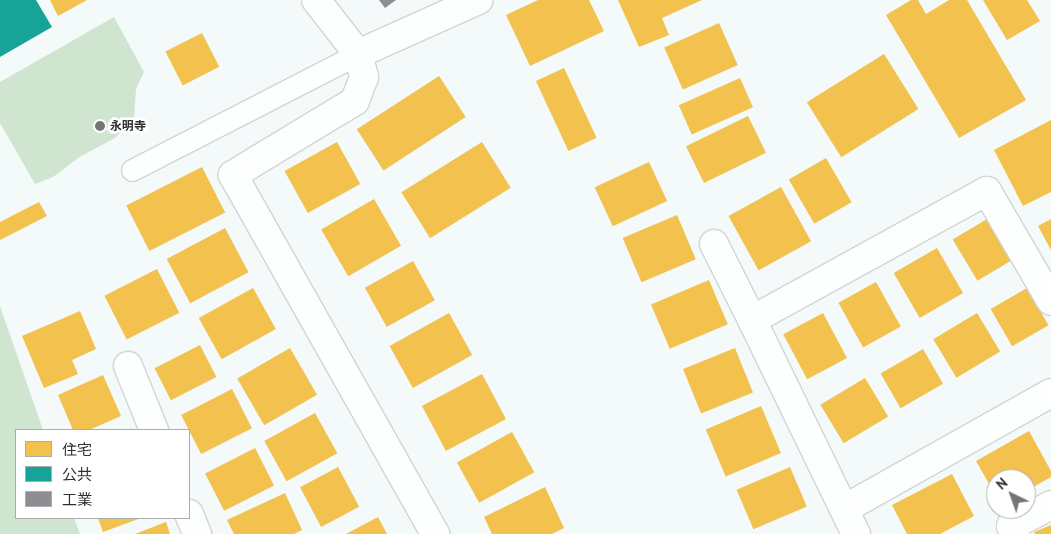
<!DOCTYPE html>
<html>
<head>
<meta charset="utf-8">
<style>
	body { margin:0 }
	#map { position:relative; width:1051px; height:534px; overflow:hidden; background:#f4f9f9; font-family:"PT Sans","Noto Sans JP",sans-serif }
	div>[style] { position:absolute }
	.green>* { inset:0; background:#cfe5d0 }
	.homes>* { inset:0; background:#f2c14e; transform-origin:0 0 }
	.public>* { inset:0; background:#17a398 }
	.industry>* { inset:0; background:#8d8d92 }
	.roads { filter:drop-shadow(1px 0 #d1d5d5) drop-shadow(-1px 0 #d1d5d5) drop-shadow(0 1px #d1d5d5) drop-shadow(0 -1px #d1d5d5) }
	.lane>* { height:21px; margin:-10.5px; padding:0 10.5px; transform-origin:10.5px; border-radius:10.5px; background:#fdfefe }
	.street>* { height:28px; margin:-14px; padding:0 14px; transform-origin:14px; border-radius:14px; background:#fdfefe }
	.dots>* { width:14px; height:14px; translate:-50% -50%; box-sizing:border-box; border:2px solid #fff; border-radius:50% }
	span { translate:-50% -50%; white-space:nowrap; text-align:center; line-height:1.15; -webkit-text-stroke:5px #fff; paint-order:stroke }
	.poi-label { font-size:12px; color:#2d3231; font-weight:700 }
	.left { translate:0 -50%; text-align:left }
	.legend { position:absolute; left:15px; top:429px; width:175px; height:90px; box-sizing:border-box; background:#fff; border:1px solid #abadad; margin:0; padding:6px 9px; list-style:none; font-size:15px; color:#2d3231 }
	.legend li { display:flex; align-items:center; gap:10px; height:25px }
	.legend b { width:25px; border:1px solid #abadad }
	.north { position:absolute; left:986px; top:469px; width:50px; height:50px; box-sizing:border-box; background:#fff; border:1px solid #abadad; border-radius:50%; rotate:318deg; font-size:14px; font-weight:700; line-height:20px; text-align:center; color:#2d3231 }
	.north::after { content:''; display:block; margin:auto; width:18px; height:22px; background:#737877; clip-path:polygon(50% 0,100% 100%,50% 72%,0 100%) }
</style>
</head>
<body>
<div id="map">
	<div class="green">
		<div style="clip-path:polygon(114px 17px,144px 72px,136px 89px,134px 119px,115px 138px,81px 156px,53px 177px,35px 184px,0 123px,0 82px)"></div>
		<div style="clip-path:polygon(0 306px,43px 430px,16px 430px,16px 518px,74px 518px,80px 534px,0 534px)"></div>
	</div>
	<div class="homes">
		<div style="clip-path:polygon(50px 0,87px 0,58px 16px)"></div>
		<div style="clip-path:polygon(538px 0,589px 0,604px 31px,530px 66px,506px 15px)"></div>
		<div style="clip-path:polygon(618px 0,702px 0,662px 18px,669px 35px,639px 47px)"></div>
		<div style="clip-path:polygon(911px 0,918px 0,926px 14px,949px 0,967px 0,1026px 100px,959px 138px,886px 15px)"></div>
		<div style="clip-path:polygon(983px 0,1027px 0,1040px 21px,1007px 40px)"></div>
		<div style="left:719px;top:23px;width:46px;height:60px;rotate:66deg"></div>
		<div style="left:202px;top:33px;width:38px;height:41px;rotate:63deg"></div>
		<div style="left:884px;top:54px;width:65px;height:91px;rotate:58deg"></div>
		<div style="left:564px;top:68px;width:77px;height:31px;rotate:65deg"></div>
		<div style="left:439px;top:76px;width:49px;height:98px;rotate:57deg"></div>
		<div style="left:740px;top:78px;width:32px;height:67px;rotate:66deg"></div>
		<div style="left:748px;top:116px;width:41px;height:69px;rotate:64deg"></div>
		<div style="clip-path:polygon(1051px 120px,1051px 192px,1023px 206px,994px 150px)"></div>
		<div style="left:337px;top:142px;width:48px;height:60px;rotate:61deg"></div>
		<div style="left:482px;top:142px;width:54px;height:95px;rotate:58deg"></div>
		<div style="left:826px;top:158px;width:51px;height:43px;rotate:60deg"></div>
		<div style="left:649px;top:162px;width:43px;height:60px;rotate:65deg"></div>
		<div style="left:202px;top:167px;width:51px;height:85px;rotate:63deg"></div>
		<div style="left:781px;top:187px;width:62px;height:60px;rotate:61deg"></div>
		<div style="left:374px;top:199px;width:54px;height:61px;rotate:60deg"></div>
		<div style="clip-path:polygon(39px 202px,47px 216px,0 240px,0 222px)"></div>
		<div style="left:677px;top:215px;width:48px;height:59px;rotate:67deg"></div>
		<div style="left:987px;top:219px;width:48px;height:40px;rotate:59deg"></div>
		<div style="clip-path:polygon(1051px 219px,1051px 250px,1038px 226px)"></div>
		<div style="left:225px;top:228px;width:50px;height:66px;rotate:62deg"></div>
		<div style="left:937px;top:248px;width:52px;height:50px;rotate:60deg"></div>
		<div style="left:413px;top:261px;width:45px;height:55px;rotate:61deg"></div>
		<div style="left:157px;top:269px;width:49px;height:59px;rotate:63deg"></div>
		<div style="left:709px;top:280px;width:48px;height:63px;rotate:67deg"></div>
		<div style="left:876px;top:282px;width:51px;height:43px;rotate:61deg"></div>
		<div style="left:253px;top:288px;width:47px;height:62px;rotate:61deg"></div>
		<div style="left:1027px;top:288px;width:43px;height:42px;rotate:60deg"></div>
		<div style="clip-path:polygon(80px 311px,96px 349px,72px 360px,78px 374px,44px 388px,22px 336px)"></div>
		<div style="left:449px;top:313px;width:48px;height:68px;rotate:61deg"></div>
		<div style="left:823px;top:313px;width:51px;height:45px;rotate:62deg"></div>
		<div style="left:977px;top:313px;width:45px;height:51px;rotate:59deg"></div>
		<div style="left:200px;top:345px;width:36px;height:51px;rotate:63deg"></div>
		<div style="left:290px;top:348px;width:54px;height:61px;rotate:60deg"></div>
		<div style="left:735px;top:348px;width:48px;height:56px;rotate:68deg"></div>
		<div style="left:923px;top:349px;width:40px;height:49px;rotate:60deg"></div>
		<div style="left:482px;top:374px;width:51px;height:68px;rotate:62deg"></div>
		<div style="clip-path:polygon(103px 375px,121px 416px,89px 430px,73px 430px,58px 395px)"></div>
		<div style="left:865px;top:378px;width:45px;height:52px;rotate:59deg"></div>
		<div style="left:232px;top:389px;width:44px;height:57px;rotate:63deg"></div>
		<div style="left:761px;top:406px;width:51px;height:60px;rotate:67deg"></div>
		<div style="left:315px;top:413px;width:46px;height:58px;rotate:61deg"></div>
		<div style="clip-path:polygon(1029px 431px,1051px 471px,1051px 477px,1026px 491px,1026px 479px,996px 479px,996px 496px,976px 461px)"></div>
		<div style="left:512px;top:432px;width:46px;height:63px;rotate:61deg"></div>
		<div style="left:255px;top:448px;width:42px;height:56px;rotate:63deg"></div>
		<div style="left:338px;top:467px;width:45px;height:43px;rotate:62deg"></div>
		<div style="left:790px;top:467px;width:43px;height:58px;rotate:67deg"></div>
		<div style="clip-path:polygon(952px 474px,974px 516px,940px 534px,907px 534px,892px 505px)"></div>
		<div style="clip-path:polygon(545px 487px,564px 528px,552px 534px,492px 534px,484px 517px)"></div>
		<div style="clip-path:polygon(285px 493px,302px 530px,294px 534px,234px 534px,227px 520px)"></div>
		<div style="clip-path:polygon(378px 517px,387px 534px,346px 534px)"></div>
		<div style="clip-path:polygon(98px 518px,141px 518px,103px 532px)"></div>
		<div style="clip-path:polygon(166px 522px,170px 534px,135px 534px)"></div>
		<div style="clip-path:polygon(1051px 525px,1051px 534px,1035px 534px,1034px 532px)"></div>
	</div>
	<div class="public">
		<div style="clip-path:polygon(0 0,36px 0,52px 27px,0 57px)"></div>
	</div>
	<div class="industry">
		<div style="clip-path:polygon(379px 0,396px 0,385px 8px)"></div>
	</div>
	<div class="roads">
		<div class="lane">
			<div style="left:132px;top:170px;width:254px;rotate:-27.2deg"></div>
		</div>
		<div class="street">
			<div style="left:316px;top:0;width:68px;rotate:52.1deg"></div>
			<div style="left:358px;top:54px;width:24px;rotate:75deg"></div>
			<div style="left:364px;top:77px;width:26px;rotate:111deg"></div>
			<div style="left:355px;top:101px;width:143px;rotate:148.8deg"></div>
			<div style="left:233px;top:175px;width:412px;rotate:60.6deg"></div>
			<div style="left:358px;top:54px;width:132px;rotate:-24.2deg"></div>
			<div style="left:714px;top:244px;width:85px;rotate:63.4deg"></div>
			<div style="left:128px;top:366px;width:69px;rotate:67.9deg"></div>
			<div style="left:846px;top:508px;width:235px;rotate:-29.3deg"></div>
			<div style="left:189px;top:514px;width:22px;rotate:68deg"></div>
			<div style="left:856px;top:534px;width:238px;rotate:-115.9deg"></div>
			<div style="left:752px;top:320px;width:268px;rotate:-28.8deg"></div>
			<div style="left:987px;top:191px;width:127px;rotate:59.8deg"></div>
			<div style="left:1015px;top:534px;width:9px;rotate:-117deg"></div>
			<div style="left:1011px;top:526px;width:45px;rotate:-27.7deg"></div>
		</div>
	</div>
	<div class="dots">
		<div style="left:100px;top:126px;background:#737877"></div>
	</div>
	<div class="poi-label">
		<span class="left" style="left:110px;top:126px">永明寺</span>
	</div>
	<ul class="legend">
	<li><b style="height:14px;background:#f2c14e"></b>住宅</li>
	<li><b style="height:14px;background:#17a398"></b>公共</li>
	<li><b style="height:14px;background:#8d8d92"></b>工業</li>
	</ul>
	<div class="north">N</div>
</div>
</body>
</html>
